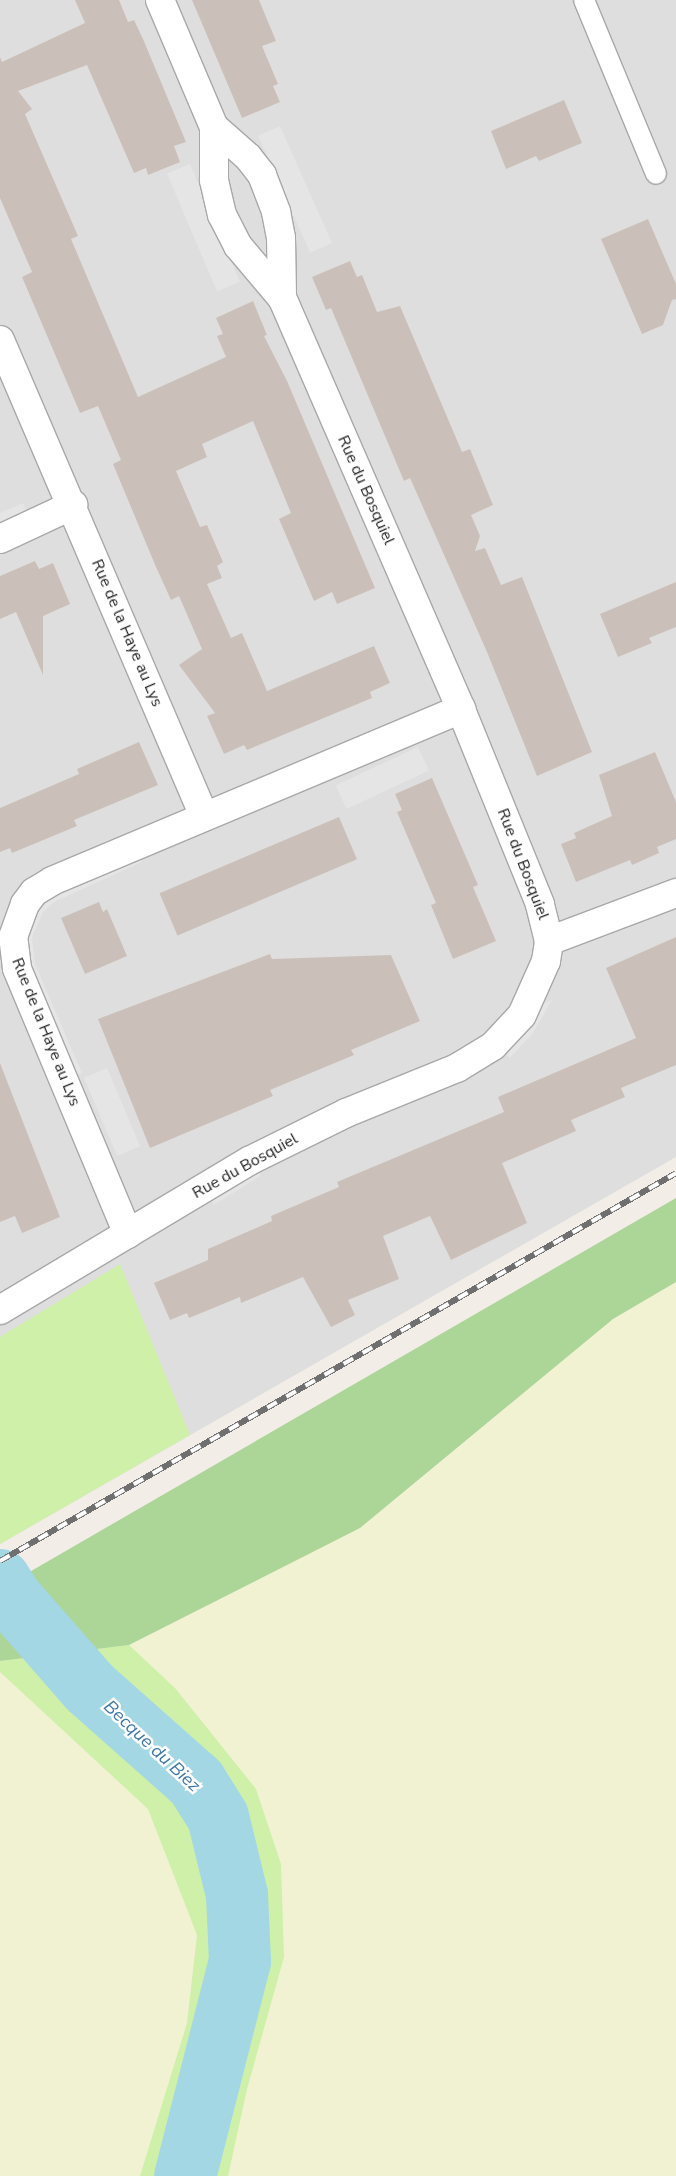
<!DOCTYPE html>
<html>
<head>
<meta charset="utf-8">
<style>
	body { margin:0 }
	#map { position:relative; width:676px; height:2176px; overflow:hidden; background:#f2eee7; font-family:"Nunito Sans",sans-serif }
	div>[style] { position:absolute }
	.residential>* { inset:0; background:#dfdede }
	.farmland>* { inset:0; background:#f1f2d1 }
	.grass>* { inset:0; background:#cef0a8 }
	.forest>* { inset:0; background:#acd598 }
	.parking>* { inset:0; background:#e5e5e5; transform-origin:0 0 }
	.river>* { height:62px; margin:-31px; padding:0 31px; transform-origin:31px; border-radius:31px; background:#a3d7e4 }
	.building>* { inset:0; background:#cbc0b9; transform-origin:0 0 }
	.roads { filter:drop-shadow(1px 0 #a8a8a8) drop-shadow(-1px 0 #a8a8a8) drop-shadow(0 1px #a8a8a8) drop-shadow(0 -1px #a8a8a8) }
	.service>* { height:20px; margin:-10px; padding:0 10px; transform-origin:10px; border-radius:10px; background:#fff }
	.minor>* { height:28px; margin:-14px; padding:0 14px; transform-origin:14px; border-radius:14px; background:#fff }
	.rail>* { height:5.5px; margin-top:-2.75px; transform-origin:0; background:repeating-linear-gradient(90deg,#fff 0 11px,#6f6f6f 0 22px); box-sizing:border-box; border-block:1px solid #6f6f6f }
	span { translate:-50% -50%; white-space:nowrap; text-align:center; line-height:1.15; -webkit-text-stroke:5px #fff; paint-order:stroke }
	.street-label { font-size:16px; color:#212121 }
	.water-label { font-size:18px; color:#3d78ab; font-style:italic }
</style>
</head>
<body>
<div id="map">
	<div class="residential">
		<div style="clip-path:polygon(0 0,676px 0,676px 1157px,0 1544px)"></div>
	</div>
	<div class="farmland">
		<div style="clip-path:polygon(676px 1282px,676px 2176px,228px 2176px,247px 2089px,175px 1688px,129px 1645px,360px 1528px,613px 1319px)"></div>
		<div style="clip-path:polygon(0 1672px,148px 1809px,197px 1935px,187px 2023px,140px 2176px,0 2176px)"></div>
	</div>
	<div class="grass">
		<div style="clip-path:polygon(120px 1264px,190px 1435px,0 1544px,0 1337px)"></div>
		<div style="clip-path:polygon(129px 1645px,175px 1688px,256px 1789px,281px 1864px,284px 1957px,247px 2089px,228px 2176px,140px 2176px,187px 2023px,197px 1935px,148px 1809px,0 1672px,0 1661px)"></div>
	</div>
	<div class="forest">
		<div style="clip-path:polygon(676px 1198px,676px 1282px,613px 1319px,360px 1528px,129px 1645px,0 1661px,0 1589px)"></div>
	</div>
	<div class="parking">
		<div style="left:280px;top:126px;width:128px;height:24px;rotate:66deg"></div>
		<div style="left:190px;top:164px;width:128px;height:25px;rotate:67deg"></div>
		<div style="clip-path:polygon(23px 503px,28px 515px,0 527px,0 513px)"></div>
		<div style="left:418px;top:747px;width:26px;height:91px;rotate:65deg"></div>
		<div style="clip-path:polygon(139px 853px,142px 862px,54px 902px,43px 912px,32px 937px,35px 964px,82px 1073px,72px 1077px,26px 965px,22px 938px,40px 900px)"></div>
		<div style="clip-path:polygon(552px 1000px,533px 1033px,510px 1058px,504px 1050px,539px 1004px)"></div>
		<div style="left:107px;top:1068px;width:85px;height:25px;rotate:67deg"></div>
		<div style="left:256px;top:1168px;width:9px;height:55px;rotate:58deg"></div>
	</div>
	<div class="river">
		<div style="left:0;top:1580px;width:22px;rotate:58deg"></div>
		<div style="left:12px;top:1599px;width:118px;rotate:48.8deg"></div>
		<div style="left:90px;top:1688px;width:142px;rotate:41.6deg"></div>
		<div style="left:196px;top:1782px;width:41px;rotate:57.8deg"></div>
		<div style="left:218px;top:1817px;width:80px;rotate:76.3deg"></div>
		<div style="left:237px;top:1895px;width:66px;rotate:87.4deg"></div>
		<div style="left:240px;top:1961px;width:222px;rotate:104.3deg"></div>
	</div>
	<div class="building">
		<div style="clip-path:polygon(75px 0,119px 0,128px 22px,134px 20px,143px 39px,186px 142px,174px 146px,180px 162px,148px 175px,146px 168px,134px 173px,87px 65px,18px 91px,32px 109px,25px 114px,78px 236px,71px 239px,138px 397px,226px 357px,217px 336px,223px 334px,216px 318px,253px 301px,267px 335px,264px 336px,287px 381px,375px 588px,337px 604px,332px 592px,314px 601px,279px 519px,291px 513px,253px 421px,202px 444px,207px 457px,176px 471px,200px 527px,207px 525px,223px 562px,217px 566px,222px 578px,207px 584px,231px 638px,242px 633px,267px 691px,374px 646px,390px 683px,370px 692px,372px 698px,247px 750px,244px 745px,224px 754px,207px 716px,215px 713px,179px 665px,202px 649px,179px 596px,171px 600px,156px 567px,113px 464px,121px 460px,98px 406px,80px 413px,22px 277px,32px 272px,0 198px,0 57px,2px 62px,85px 23px)"></div>
		<div style="clip-path:polygon(192px 0,259px 0,276px 41px,262px 46px,278px 84px,273px 86px,280px 102px,242px 118px)"></div>
		<div style="clip-path:polygon(564px 100px,582px 143px,539px 161px,536px 156px,506px 169px,491px 131px)"></div>
		<div style="clip-path:polygon(648px 219px,676px 284px,676px 299px,672px 300px,663px 325px,642px 334px,601px 239px)"></div>
		<div style="clip-path:polygon(350px 261px,357px 277px,362px 275px,377px 312px,400px 306px,462px 452px,470px 449px,493px 505px,471px 515px,480px 536px,475px 551px,485px 548px,501px 585px,522px 577px,592px 752px,537px 776px,487px 652px,410px 478px,404px 481px,331px 308px,326px 310px,312px 277px)"></div>
		<div style="clip-path:polygon(35px 561px,39px 569px,53px 563px,70px 604px,43px 616px,43px 675px,16px 612px,0 619px,0 576px)"></div>
		<div style="clip-path:polygon(676px 582px,676px 627px,649px 638px,652px 643px,618px 657px,600px 614px)"></div>
		<div style="clip-path:polygon(139px 742px,158px 785px,74px 820px,77px 826px,12px 853px,10px 848px,0 852px,0 808px,79px 774px,77px 769px)"></div>
		<div style="clip-path:polygon(655px 752px,676px 802px,676px 839px,657px 847px,659px 853px,632px 865px,630px 860px,576px 882px,561px 844px,576px 838px,574px 833px,612px 816px,599px 775px)"></div>
		<div style="clip-path:polygon(432px 778px,478px 885px,473px 887px,496px 941px,453px 959px,431px 905px,436px 903px,397px 812px,402px 810px,395px 794px)"></div>
		<div style="left:339px;top:817px;width:46px;height:195px;rotate:67deg"></div>
		<div style="clip-path:polygon(99px 902px,103px 912px,107px 909px,127px 956px,85px 974px,61px 918px)"></div>
		<div style="clip-path:polygon(676px 937px,676px 1065px,621px 1088px,625px 1097px,571px 1120px,576px 1131px,502px 1163px,527px 1223px,451px 1260px,430px 1216px,383px 1236px,399px 1279px,348px 1300px,355px 1315px,331px 1327px,303px 1277px,241px 1303px,240px 1297px,189px 1318px,187px 1313px,170px 1320px,154px 1283px,208px 1260px,208px 1249px,272px 1221px,271px 1216px,339px 1187px,337px 1182px,504px 1112px,498px 1097px,636px 1038px,606px 968px)"></div>
		<div style="clip-path:polygon(270px 954px,272px 959px,391px 955px,420px 1021px,351px 1050px,354px 1055px,270px 1090px,273px 1096px,150px 1148px,98px 1019px)"></div>
		<div style="clip-path:polygon(0 1063px,60px 1217px,22px 1233px,15px 1216px,0 1222px)"></div>
	</div>
	<div class="roads">
		<div class="service">
			<div style="left:584px;top:0;width:188px;rotate:67.5deg"></div>
		</div>
		<div class="minor">
			<div style="left:160px;top:0;width:138px;rotate:67deg"></div>
			<div style="left:214px;top:127px;width:45px;rotate:41.4deg"></div>
			<div style="left:248px;top:157px;width:23px;rotate:52deg"></div>
			<div style="left:262px;top:175px;width:40px;rotate:69deg"></div>
			<div style="left:276px;top:212px;width:26px;rotate:79deg"></div>
			<div style="left:281px;top:238px;width:60px;rotate:89deg"></div>
			<div style="left:0;top:340px;width:518px;rotate:66.8deg"></div>
			<div style="left:0;top:539px;width:81px;rotate:-25deg"></div>
			<div style="left:549px;top:941px;width:136px;rotate:-20.7deg"></div>
			<div style="left:128px;top:1234px;width:288px;rotate:-112.7deg"></div>
			<div style="left:17px;top:968px;width:31px;rotate:-97deg"></div>
			<div style="left:13px;top:937px;width:35px;rotate:-70deg"></div>
			<div style="left:25px;top:904px;width:15px;rotate:-53deg"></div>
			<div style="left:34px;top:892px;width:21px;rotate:-31deg"></div>
			<div style="left:52px;top:881px;width:444px;rotate:-22.8deg"></div>
			<div style="left:0;top:1310px;width:290px;rotate:-30.9deg"></div>
			<div style="left:249px;top:1161px;width:108px;rotate:-26.3deg"></div>
			<div style="left:346px;top:1113px;width:120px;rotate:-22.1deg"></div>
			<div style="left:457px;top:1068px;width:42px;rotate:-31.4deg"></div>
			<div style="left:493px;top:1046px;width:42px;rotate:-46.9deg"></div>
			<div style="left:522px;top:1015px;width:59px;rotate:-66deg"></div>
			<div style="left:546px;top:961px;width:20px;rotate:-81deg"></div>
			<div style="left:549px;top:941px;width:38px;rotate:-104deg"></div>
			<div style="left:540px;top:904px;width:210px;rotate:-112.1deg"></div>
			<div style="left:461px;top:709px;width:448px;rotate:-113.5deg"></div>
			<div style="left:282px;top:298px;width:68px;rotate:-130.2deg"></div>
			<div style="left:238px;top:246px;width:35px;rotate:-117deg"></div>
			<div style="left:222px;top:215px;width:36px;rotate:-103deg"></div>
			<div style="left:214px;top:180px;width:53px;rotate:-90deg"></div>
		</div>
	</div>
	<div class="rail">
		<div style="left:0;top:1561px;width:779px;rotate:-29.85deg"></div>
	</div>
	<div class="street-label">
		<span style="left:366px;top:490px;rotate:66deg">Rue du Bosquiel</span>
		<span style="left:127px;top:633px;rotate:67deg">Rue de la Haye au Lys</span>
		<span style="left:523px;top:864px;rotate:69deg">Rue du Bosquiel</span>
		<span style="left:46px;top:1032px;rotate:68deg">Rue de la Haye au Lys</span>
		<span style="left:245px;top:1166px;rotate:-29deg">Rue du Bosquiel</span>
	</div>
	<div class="water-label">
		<span style="left:152px;top:1746px;rotate:43deg">Becque du Biez</span>
	</div>
</div>
</body>
</html>
